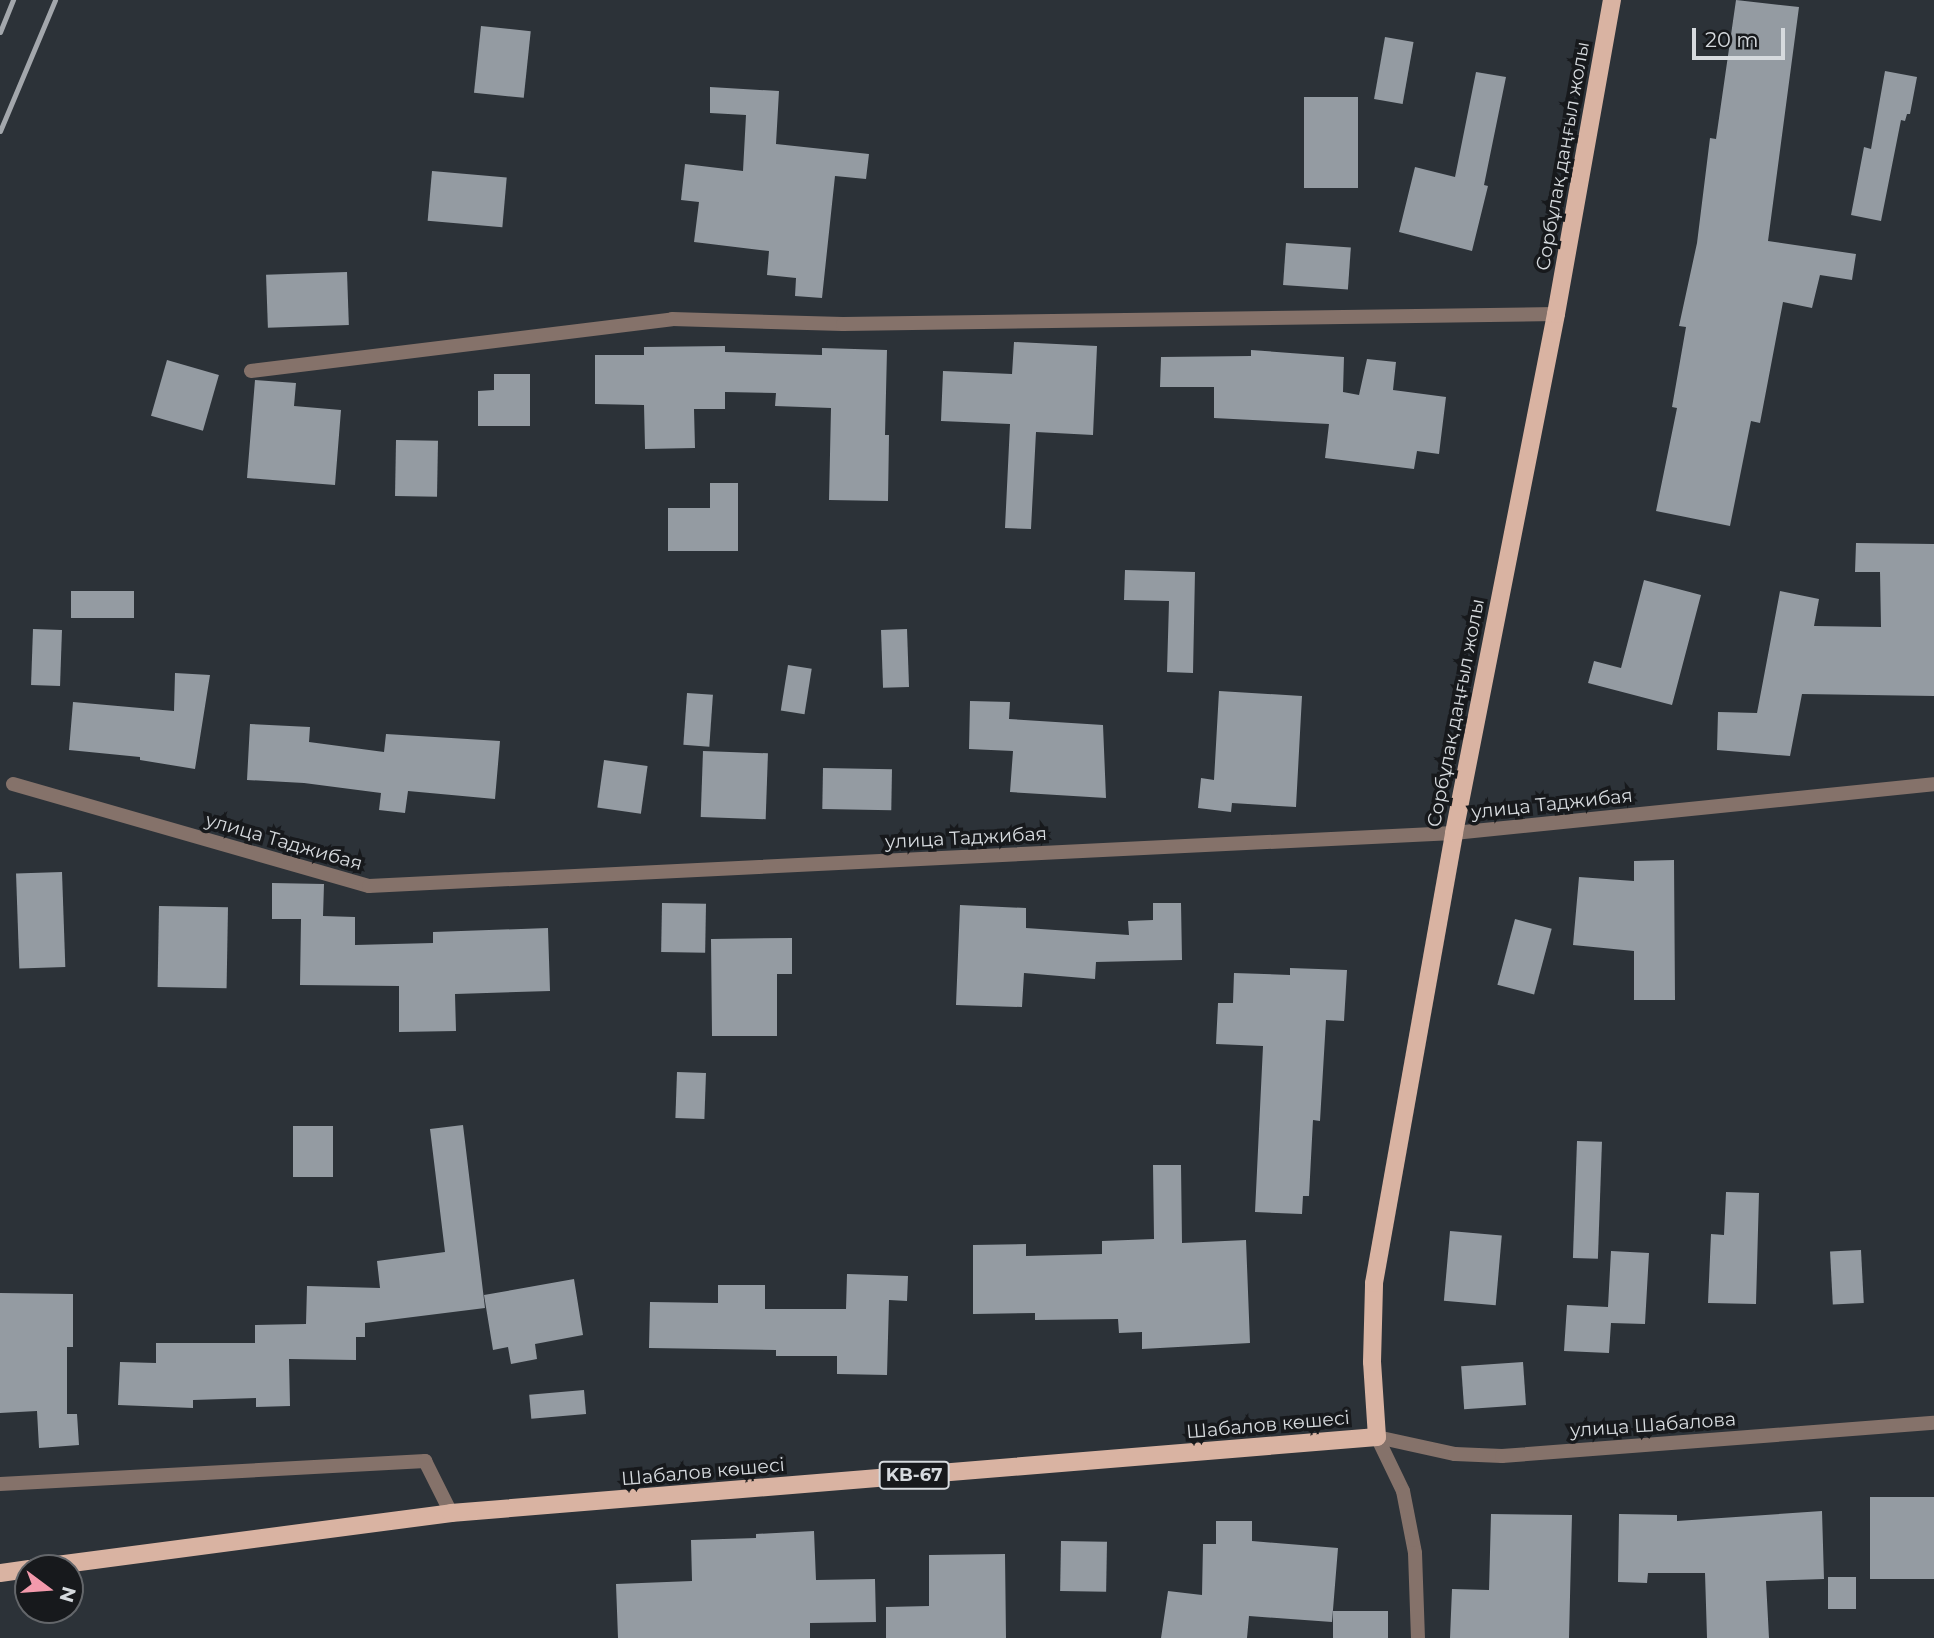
<!DOCTYPE html>
<html>
<head>
<meta charset="utf-8">
<style>
	body { margin:0 }
	#map { position:relative; width:1934px; height:1638px; overflow:hidden; background:#2c3238; font-family:Montserrat,sans-serif }
	div>[style] { position:absolute }
	.building>* { inset:0; background:#949ba2; transform-origin:0 0 }
	.minor>* { height:14px; margin:-7px; padding:0 7px; transform-origin:7px; border-radius:7px; background:#85726a }
	.tertiary>* { height:14px; margin:-7px; padding:0 7px; transform-origin:7px; border-radius:7px; background:#85726a }
	.primary>* { height:18px; margin:-9px; padding:0 9px; transform-origin:9px; border-radius:9px; background:#d9b3a2 }
	.rail>* { height:5px; margin:-2.5px; padding:0 2.5px; transform-origin:2.5px; border-radius:2.5px; background:#a3a7ac }
	span { translate:-50% -50%; white-space:nowrap; text-align:center; line-height:1.15; -webkit-text-stroke:7px #17191c; paint-order:stroke }
	.shield-label span { padding:2px 5px; background:#17191c; border:2px solid; border-radius:5px; -webkit-text-stroke-width:0 }
	.shield-label { font-size:18px; color:#d6dade; font-weight:700 }
	.street-label { font-size:19px; color:#d6dade }
	.north { position:absolute; left:14px; top:1554px; width:70px; height:70px; box-sizing:border-box; background:#17191c; border:2px solid #63666a; border-radius:50%; rotate:106deg; font-size:19px; font-weight:700; line-height:28px; text-align:center; color:#d6dade }
	.north::after { content:''; display:block; margin:auto; width:24px; height:32px; background:#f39aac; clip-path:polygon(50% 0,100% 100%,50% 72%,0 100%) }
	.scale { position:absolute; left:1692px; top:28px; width:93px; height:32px; box-sizing:border-box; border:4px solid #d6dade; border-top:0; padding-left:9px; font-size:21px; line-height:24px; white-space:nowrap; color:#d6dade; -webkit-text-stroke:5px #17191c; paint-order:stroke }
</style>
</head>
<body>
<div id="map">
	<div class="building">
		<div style="clip-path:polygon(1736px 0,1799px 7px,1768px 241px,1856px 254px,1852px 280px,1820px 275px,1812px 308px,1783px 302px,1760px 423px,1751px 421px,1730px 526px,1656px 511px,1677px 408px,1672px 407px,1686px 327px,1679px 326px,1697px 243px,1710px 138px,1716px 139px)"></div>
		<div style="left:481px;top:26px;width:50px;height:67px;rotate:6deg"></div>
		<div style="left:1385px;top:37px;width:29px;height:63px;rotate:10deg"></div>
		<div style="clip-path:polygon(1885px 71px,1917px 77px,1910px 114px,1907px 114px,1905px 121px,1901px 120px,1881px 221px,1851px 215px,1864px 147px,1871px 149px)"></div>
		<div style="clip-path:polygon(1476px 72px,1506px 77px,1484px 185px,1488px 186px,1472px 251px,1399px 232px,1415px 167px,1455px 177px)"></div>
		<div style="clip-path:polygon(710px 87px,779px 91px,776px 144px,869px 154px,866px 179px,835px 176px,822px 298px,795px 296px,796px 278px,767px 275px,769px 251px,694px 242px,699px 202px,681px 200px,685px 164px,743px 171px,746px 115px,710px 113px)"></div>
		<div style="left:1304px;top:97px;width:54px;height:91px"></div>
		<div style="left:432px;top:171px;width:75px;height:50px;rotate:5deg"></div>
		<div style="left:1286px;top:243px;width:65px;height:42px;rotate:4deg"></div>
		<div style="left:347px;top:272px;width:53px;height:81px;rotate:88deg"></div>
		<div style="clip-path:polygon(1014px 342px,1097px 346px,1093px 435px,1036px 432px,1031px 529px,1005px 528px,1010px 424px,941px 421px,943px 371px,1012px 374px)"></div>
		<div style="clip-path:polygon(725px 346px,725px 352px,822px 355px,822px 348px,887px 350px,885px 435px,889px 435px,888px 501px,829px 500px,831px 408px,775px 406px,776px 393px,725px 392px,725px 409px,694px 409px,695px 448px,645px 449px,644px 405px,595px 404px,595px 355px,644px 355px,644px 347px)"></div>
		<div style="clip-path:polygon(1251px 350px,1344px 357px,1343px 392px,1359px 395px,1367px 359px,1396px 362px,1393px 390px,1446px 397px,1439px 454px,1417px 451px,1414px 469px,1325px 458px,1329px 424px,1214px 418px,1214px 387px,1160px 387px,1161px 357px,1251px 356px)"></div>
		<div style="left:167px;top:360px;width:54px;height:58px;rotate:16deg"></div>
		<div style="clip-path:polygon(494px 374px,530px 374px,530px 426px,478px 426px,478px 391px,494px 390px)"></div>
		<div style="clip-path:polygon(255px 380px,296px 383px,294px 406px,341px 410px,335px 485px,247px 478px)"></div>
		<div style="left:396px;top:440px;width:42px;height:56px;rotate:1deg"></div>
		<div style="clip-path:polygon(710px 483px,738px 483px,738px 551px,668px 551px,668px 508px,710px 508px)"></div>
		<div style="clip-path:polygon(1856px 543px,1934px 544px,1934px 696px,1802px 694px,1790px 756px,1717px 750px,1718px 712px,1757px 713px,1780px 591px,1819px 599px,1814px 626px,1881px 627px,1880px 572px,1855px 572px)"></div>
		<div style="clip-path:polygon(1125px 570px,1195px 572px,1193px 673px,1167px 672px,1169px 601px,1124px 600px)"></div>
		<div style="clip-path:polygon(1644px 580px,1701px 595px,1672px 705px,1588px 683px,1594px 661px,1621px 668px)"></div>
		<div style="left:134px;top:591px;width:27px;height:63px;rotate:90deg"></div>
		<div style="left:33px;top:629px;width:29px;height:56px;rotate:2deg"></div>
		<div style="left:907px;top:629px;width:58px;height:26px;rotate:88deg"></div>
		<div style="left:788px;top:665px;width:24px;height:46px;rotate:9deg"></div>
		<div style="clip-path:polygon(175px 673px,210px 675px,195px 769px,140px 760px,140px 757px,69px 750px,73px 702px,174px 711px)"></div>
		<div style="clip-path:polygon(1219px 691px,1302px 696px,1296px 807px,1232px 803px,1231px 812px,1198px 808px,1201px 778px,1214px 780px)"></div>
		<div style="left:687px;top:693px;width:26px;height:52px;rotate:4deg"></div>
		<div style="clip-path:polygon(970px 701px,1010px 702px,1009px 719px,1103px 725px,1106px 798px,1010px 792px,1013px 751px,969px 749px)"></div>
		<div style="clip-path:polygon(250px 724px,310px 727px,309px 742px,384px 752px,386px 734px,500px 741px,495px 799px,408px 791px,405px 813px,379px 810px,381px 793px,304px 783px,247px 780px)"></div>
		<div style="left:703px;top:751px;width:65px;height:66px;rotate:2deg"></div>
		<div style="left:604px;top:760px;width:44px;height:48px;rotate:8deg"></div>
		<div style="left:823px;top:768px;width:69px;height:41px;rotate:1deg"></div>
		<div style="clip-path:polygon(1674px 860px,1675px 1000px,1634px 1000px,1634px 951px,1573px 945px,1579px 877px,1634px 881px,1634px 861px)"></div>
		<div style="left:62px;top:872px;width:95px;height:46px;rotate:88deg"></div>
		<div style="clip-path:polygon(272px 883px,324px 884px,323px 916px,355px 917px,355px 945px,433px 943px,433px 932px,548px 928px,550px 991px,455px 994px,456px 1031px,399px 1032px,399px 986px,300px 985px,301px 919px,272px 919px)"></div>
		<div style="left:662px;top:903px;width:44px;height:49px;rotate:1deg"></div>
		<div style="clip-path:polygon(1153px 903px,1181px 903px,1182px 960px,1096px 962px,1095px 979px,1024px 973px,1022px 1007px,956px 1005px,960px 905px,1026px 908px,1026px 928px,1129px 935px,1128px 921px,1153px 920px)"></div>
		<div style="left:159px;top:906px;width:69px;height:81px;rotate:1deg"></div>
		<div style="left:1515px;top:919px;width:38px;height:68px;rotate:15deg"></div>
		<div style="clip-path:polygon(792px 938px,792px 974px,777px 974px,777px 1036px,712px 1036px,711px 939px)"></div>
		<div style="clip-path:polygon(1290px 968px,1347px 970px,1344px 1021px,1326px 1020px,1320px 1121px,1313px 1120px,1309px 1196px,1303px 1196px,1302px 1214px,1255px 1212px,1263px 1046px,1216px 1044px,1218px 1003px,1233px 1003px,1234px 973px,1290px 975px)"></div>
		<div style="left:677px;top:1072px;width:29px;height:46px;rotate:2deg"></div>
		<div style="clip-path:polygon(463px 1125px,485px 1308px,365px 1323px,365px 1337px,356px 1337px,356px 1360px,289px 1359px,290px 1406px,256px 1407px,256px 1398px,193px 1400px,193px 1408px,118px 1405px,120px 1362px,156px 1363px,156px 1343px,255px 1343px,255px 1325px,306px 1324px,307px 1286px,380px 1288px,377px 1261px,445px 1252px,430px 1129px)"></div>
		<div style="left:293px;top:1126px;width:40px;height:51px"></div>
		<div style="left:1577px;top:1141px;width:25px;height:117px;rotate:2deg"></div>
		<div style="clip-path:polygon(1153px 1165px,1181px 1165px,1182px 1243px,1246px 1240px,1250px 1343px,1142px 1349px,1142px 1332px,1119px 1333px,1118px 1319px,1035px 1320px,1035px 1313px,973px 1314px,973px 1245px,1026px 1244px,1026px 1256px,1102px 1254px,1102px 1241px,1154px 1239px)"></div>
		<div style="clip-path:polygon(1726px 1192px,1759px 1193px,1756px 1304px,1708px 1303px,1711px 1234px,1724px 1235px)"></div>
		<div style="left:1450px;top:1231px;width:52px;height:70px;rotate:5deg"></div>
		<div style="left:1861px;top:1250px;width:53px;height:31px;rotate:87deg"></div>
		<div style="clip-path:polygon(1611px 1251px,1649px 1253px,1645px 1324px,1611px 1323px,1609px 1353px,1564px 1351px,1567px 1305px,1608px 1307px)"></div>
		<div style="clip-path:polygon(847px 1274px,908px 1276px,907px 1301px,889px 1300px,887px 1375px,837px 1374px,837px 1356px,776px 1356px,776px 1350px,649px 1348px,650px 1302px,718px 1303px,718px 1285px,765px 1285px,765px 1309px,846px 1309px)"></div>
		<div style="clip-path:polygon(574px 1279px,583px 1335px,535px 1344px,537px 1359px,511px 1364px,508px 1347px,493px 1350px,484px 1295px)"></div>
		<div style="clip-path:polygon(0 1293px,73px 1294px,73px 1347px,67px 1347px,67px 1414px,77px 1414px,79px 1445px,39px 1448px,37px 1411px,0 1413px)"></div>
		<div style="left:1523px;top:1362px;width:43px;height:62px;rotate:86deg"></div>
		<div style="left:584px;top:1390px;width:24px;height:55px;rotate:85deg"></div>
		<div style="left:1934px;top:1497px;width:82px;height:64px;rotate:90deg"></div>
		<div style="clip-path:polygon(1822px 1511px,1824px 1579px,1766px 1581px,1769px 1638px,1707px 1638px,1705px 1573px,1648px 1573px,1647px 1583px,1618px 1582px,1619px 1514px,1677px 1515px,1677px 1521px)"></div>
		<div style="clip-path:polygon(1491px 1514px,1572px 1515px,1569px 1638px,1450px 1638px,1452px 1589px,1489px 1590px)"></div>
		<div style="clip-path:polygon(1216px 1521px,1252px 1521px,1252px 1541px,1338px 1548px,1332px 1622px,1249px 1616px,1247px 1638px,1161px 1638px,1168px 1591px,1202px 1595px,1203px 1544px,1216px 1544px)"></div>
		<div style="clip-path:polygon(814px 1531px,816px 1580px,875px 1579px,876px 1622px,810px 1623px,810px 1638px,618px 1638px,616px 1584px,692px 1581px,691px 1540px,756px 1538px,756px 1534px)"></div>
		<div style="left:1061px;top:1541px;width:46px;height:50px;rotate:1deg"></div>
		<div style="clip-path:polygon(1005px 1554px,1006px 1638px,886px 1638px,886px 1607px,929px 1606px,929px 1555px)"></div>
		<div style="left:1828px;top:1577px;width:28px;height:32px"></div>
		<div style="left:1333px;top:1611px;width:55px;height:27px"></div>
	</div>
	<div class="minor">
		<div style="left:251px;top:371px;width:424px;rotate:-7deg"></div>
		<div style="left:672px;top:319px;width:171px;rotate:1.7deg"></div>
		<div style="left:843px;top:324px;width:713px;rotate:-0.8deg"></div>
		<div style="left:13px;top:784px;width:370px;rotate:16deg"></div>
		<div style="left:369px;top:886px;width:1086px;rotate:-2.8deg"></div>
		<div style="left:1454px;top:833px;width:482px;rotate:-5.8deg"></div>
		<div style="left:0;top:1484px;width:426px;rotate:-3.1deg"></div>
		<div style="left:425px;top:1461px;width:58px;rotate:63.4deg"></div>
	</div>
	<div class="tertiary">
		<div style="left:1377px;top:1437px;width:80px;rotate:12.3deg"></div>
		<div style="left:1455px;top:1454px;width:47px;rotate:2.4deg"></div>
		<div style="left:1502px;top:1456px;width:433px;rotate:-4.4deg"></div>
		<div style="left:1377px;top:1437px;width:60px;rotate:64.3deg"></div>
		<div style="left:1403px;top:1491px;width:63px;rotate:79deg"></div>
		<div style="left:1415px;top:1553px;width:85px;rotate:88deg"></div>
	</div>
	<div class="primary">
		<div style="left:34px;top:1568px;width:421px;rotate:-7.5deg"></div>
		<div style="left:451px;top:1513px;width:929px;rotate:-4.69deg"></div>
		<div style="left:1377px;top:1437px;width:75px;rotate:-93.8deg"></div>
		<div style="left:1372px;top:1362px;width:79px;rotate:-88.5deg"></div>
		<div style="left:1374px;top:1283px;width:457px;rotate:-79.9deg"></div>
		<div style="left:1454px;top:833px;width:529px;rotate:-78.88deg"></div>
		<div style="left:1556px;top:314px;width:319px;rotate:-79.9deg"></div>
		<div style="left:0;top:1573px;width:28px;rotate:-8deg"></div>
	</div>
	<div class="rail">
		<div style="left:0;top:32px;width:35px;rotate:-68deg"></div>
		<div style="left:0;top:131px;width:142px;rotate:-67.2deg"></div>
	</div>
	<div class="shield-label">
		<span style="left:914px;top:1475px">KB-67</span>
	</div>
	<div class="street-label">
		<span style="left:1563px;top:156px;rotate:-80deg">Сорбұлақ даңғыл жолы</span>
		<span style="left:1456px;top:713px;rotate:-79deg">Сорбұлақ даңғыл жолы</span>
		<span style="left:1552px;top:804px;rotate:-6deg">улица Таджибая</span>
		<span style="left:966px;top:838px;rotate:-3deg">улица Таджибая</span>
		<span style="left:284px;top:842px;rotate:16deg">улица Таджибая</span>
		<span style="left:1268px;top:1425px;rotate:-5deg">Шабалов көшесі</span>
		<span style="left:1653px;top:1425px;rotate:-4deg">улица Шабалова</span>
		<span style="left:703px;top:1472px;rotate:-5deg">Шабалов көшесі</span>
	</div>
	<div class="north">N</div>
	<div class="scale">20 m</div>
</div>
</body>
</html>
